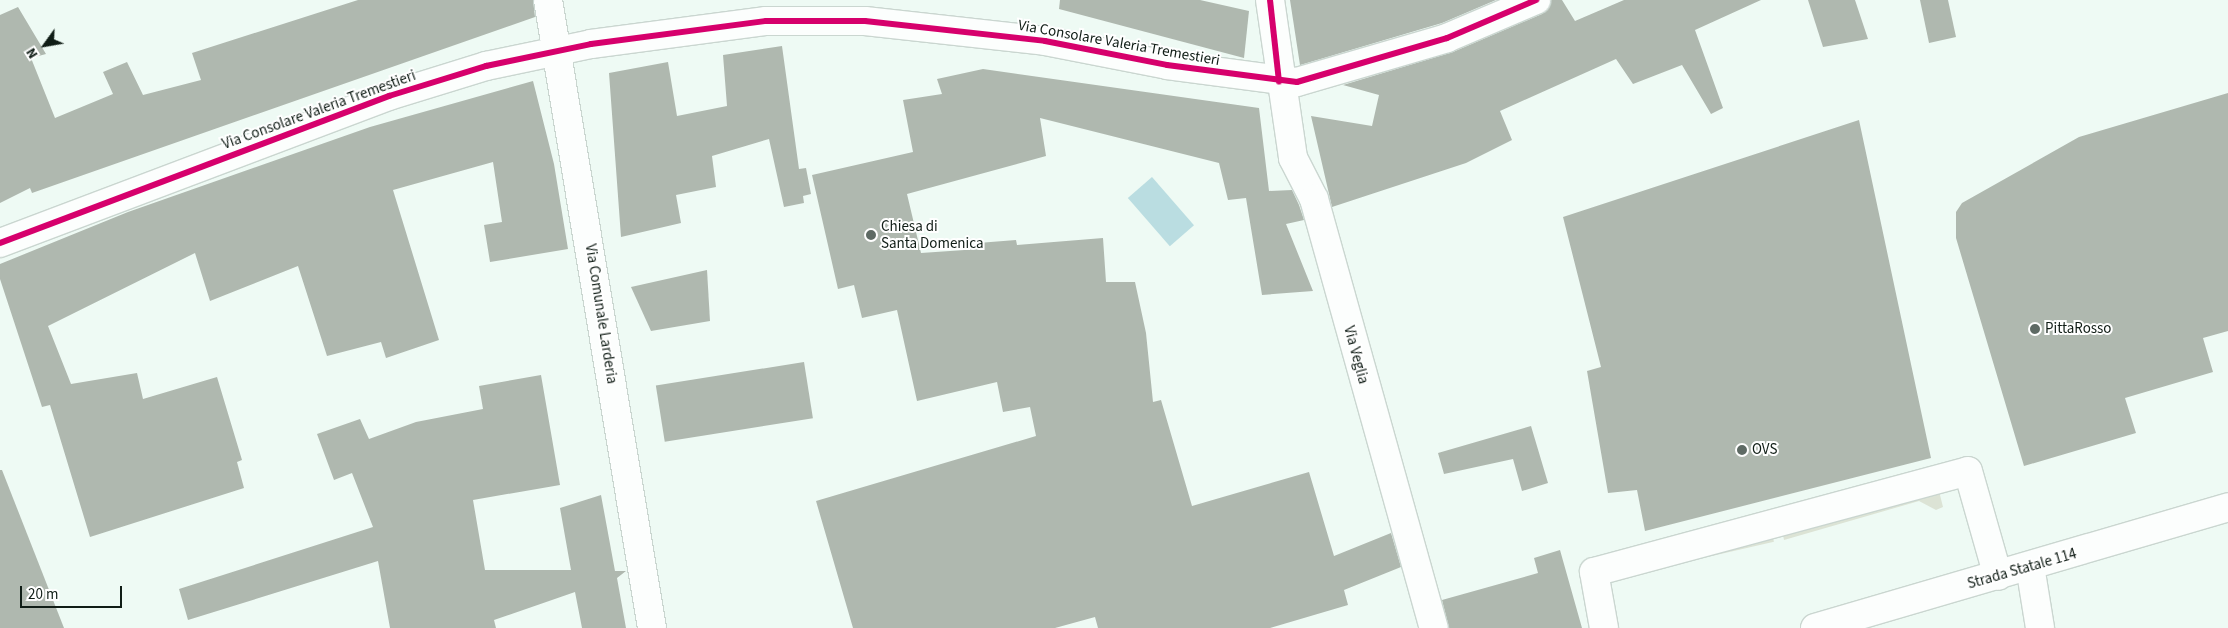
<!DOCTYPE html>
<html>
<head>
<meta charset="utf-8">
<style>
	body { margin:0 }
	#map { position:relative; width:2228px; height:628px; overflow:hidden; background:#eefaf4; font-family:"Source Sans 3",sans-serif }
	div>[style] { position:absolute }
	.green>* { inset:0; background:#dce3d5; transform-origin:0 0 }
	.water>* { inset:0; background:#badde1; transform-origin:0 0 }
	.building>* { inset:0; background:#afb8af; transform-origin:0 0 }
	.roads { filter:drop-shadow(1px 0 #cad6d0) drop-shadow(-1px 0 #cad6d0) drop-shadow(0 1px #cad6d0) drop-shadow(0 -1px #cad6d0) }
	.minor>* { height:28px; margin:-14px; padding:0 14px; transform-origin:14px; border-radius:14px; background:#fcfefd }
	.major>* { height:28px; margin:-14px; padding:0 14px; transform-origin:14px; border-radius:14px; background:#fcfefd }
	.cycleway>* { height:6px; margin:-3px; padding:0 3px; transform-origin:3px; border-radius:3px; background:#d6006c }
	.dots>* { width:14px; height:14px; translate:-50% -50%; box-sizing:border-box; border:2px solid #fff; border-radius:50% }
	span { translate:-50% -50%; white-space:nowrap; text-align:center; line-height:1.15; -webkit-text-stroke:4px #fff; paint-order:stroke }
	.street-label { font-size:15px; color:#101d16 }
	.poi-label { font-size:15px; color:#101d16 }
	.left { translate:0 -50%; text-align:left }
	.north { position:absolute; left:20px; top:20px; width:50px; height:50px; -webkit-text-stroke:4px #fff; paint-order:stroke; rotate:238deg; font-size:14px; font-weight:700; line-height:20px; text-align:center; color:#101d16 }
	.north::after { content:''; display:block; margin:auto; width:18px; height:22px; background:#101d16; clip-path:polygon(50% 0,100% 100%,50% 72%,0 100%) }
	.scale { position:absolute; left:20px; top:586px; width:102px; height:22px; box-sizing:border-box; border:2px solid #101d16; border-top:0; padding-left:6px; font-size:15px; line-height:18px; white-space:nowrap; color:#101d16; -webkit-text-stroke:4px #fff; paint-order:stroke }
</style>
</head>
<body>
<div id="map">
	<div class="green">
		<div style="clip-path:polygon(1937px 483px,1943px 507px,1936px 510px,1919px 501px,1784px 540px,1781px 525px)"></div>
		<div style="left:1771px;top:529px;width:13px;height:162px;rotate:77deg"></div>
	</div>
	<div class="water">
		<div style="left:1152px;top:177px;width:64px;height:32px;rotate:49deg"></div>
	</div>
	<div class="building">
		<div style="clip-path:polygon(358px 0,533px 0,535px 17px,32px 193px,30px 188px,0 203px,0 15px,18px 7px,46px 54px,31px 58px,55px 118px,113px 94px,103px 72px,127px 62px,143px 95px,201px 80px,192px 53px)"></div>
		<div style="clip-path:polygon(1060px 0,1200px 0,1249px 11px,1244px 58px,1059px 9px)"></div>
		<div style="clip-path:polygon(1290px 0,1496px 0,1442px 23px,1300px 65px)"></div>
		<div style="clip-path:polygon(1551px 0,1562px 0,1575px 21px,1624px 0,1761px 0,1695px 30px,1723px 108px,1711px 114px,1682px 65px,1633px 84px,1616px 59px,1500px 111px,1512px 140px,1466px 163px,1332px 207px,1311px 116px,1372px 126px,1379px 95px,1343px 85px,1453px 52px,1542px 14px)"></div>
		<div style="clip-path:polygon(1808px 0,1855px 0,1868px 39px,1823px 47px)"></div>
		<div style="clip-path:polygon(1920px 0,1948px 0,1956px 37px,1929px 43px)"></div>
		<div style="clip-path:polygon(782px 46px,799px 169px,806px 168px,811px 194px,803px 196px,804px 203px,784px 207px,769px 139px,712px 156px,716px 187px,676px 195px,681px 223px,621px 237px,609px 73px,668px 62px,677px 116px,727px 106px,723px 55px)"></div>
		<div style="clip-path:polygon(983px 69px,1259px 108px,1269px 191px,1292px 190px,1299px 205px,1304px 220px,1286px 224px,1313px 291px,1262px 295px,1246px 198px,1228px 200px,1219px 163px,1040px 118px,1046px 156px,907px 194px,921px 253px,979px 249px,978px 243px,1016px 240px,1017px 245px,1103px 238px,1106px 282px,1135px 282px,1146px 333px,1153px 402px,1161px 400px,1192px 506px,1309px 472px,1334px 556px,1391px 533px,1401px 567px,1344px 590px,1348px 605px,1270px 628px,1098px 628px,1095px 617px,1055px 628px,853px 628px,816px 501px,1036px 436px,1030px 407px,1003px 412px,997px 382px,917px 401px,897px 310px,862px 318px,854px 285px,838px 289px,812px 175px,913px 152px,903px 100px,942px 94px,937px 79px)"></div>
		<div style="clip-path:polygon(533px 81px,554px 164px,568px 249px,490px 262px,484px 225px,502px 222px,493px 162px,393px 190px,439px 340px,386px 358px,381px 342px,327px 356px,298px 266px,210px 301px,195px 253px,48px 326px,71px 384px,137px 373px,143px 399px,217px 377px,242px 460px,237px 462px,244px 488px,90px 537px,50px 405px,42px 407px,0 279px,0 264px,128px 212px,370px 127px)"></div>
		<div style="clip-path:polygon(2228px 93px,2228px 331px,2203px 338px,2213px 372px,2125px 398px,2136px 433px,2024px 466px,1956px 238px,1956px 212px,1962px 203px,2079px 137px)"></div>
		<div style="clip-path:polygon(1859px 120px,1931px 458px,1645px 531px,1637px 490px,1608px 493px,1587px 371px,1601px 367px,1563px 217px)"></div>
		<div style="clip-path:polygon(707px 270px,710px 321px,651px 331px,631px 287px)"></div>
		<div style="left:804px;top:362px;width:57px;height:150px;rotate:81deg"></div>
		<div style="clip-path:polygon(541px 375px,560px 485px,473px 500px,485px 570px,571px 570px,560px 508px,601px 495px,615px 571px,626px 571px,617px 578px,626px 628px,582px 628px,575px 592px,494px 620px,496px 628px,390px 628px,378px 561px,188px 620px,179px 589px,373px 527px,352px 473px,334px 480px,317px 434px,360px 419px,369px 439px,416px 422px,483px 409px,479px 386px)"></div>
		<div style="clip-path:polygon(1531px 426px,1548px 483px,1522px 491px,1513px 459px,1444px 474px,1438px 453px)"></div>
		<div style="clip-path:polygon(0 470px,2px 470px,64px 628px,0 628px)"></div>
		<div style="clip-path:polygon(1560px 550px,1582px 628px,1449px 628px,1442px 600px,1538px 573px,1534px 558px)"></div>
	</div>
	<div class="roads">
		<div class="minor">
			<div style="left:548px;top:0;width:637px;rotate:80.6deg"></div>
			<div style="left:1270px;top:0;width:160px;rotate:81.7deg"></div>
			<div style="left:1293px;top:158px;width:46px;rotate:62.9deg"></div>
			<div style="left:1314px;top:199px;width:445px;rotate:74.4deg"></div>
			<div style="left:0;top:243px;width:416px;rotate:-20.7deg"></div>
			<div style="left:389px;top:96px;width:102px;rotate:-17.2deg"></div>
			<div style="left:486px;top:66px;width:107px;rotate:-11.8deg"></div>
			<div style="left:591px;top:44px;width:177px;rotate:-7.5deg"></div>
			<div style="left:766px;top:21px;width:99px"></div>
			<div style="left:865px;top:21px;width:181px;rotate:6.3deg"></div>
			<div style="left:1045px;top:41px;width:124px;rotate:11.1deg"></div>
			<div style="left:1167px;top:65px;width:131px;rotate:7.5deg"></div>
			<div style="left:1297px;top:82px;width:156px;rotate:-16.3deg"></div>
			<div style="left:1447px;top:38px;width:97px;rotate:-23.1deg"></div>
			<div style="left:2030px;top:566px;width:63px;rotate:80.8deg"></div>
			<div style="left:1604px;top:628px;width:57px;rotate:-100.1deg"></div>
			<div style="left:1594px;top:572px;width:387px;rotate:-15.1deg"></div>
			<div style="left:1968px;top:471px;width:109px;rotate:74.1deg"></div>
		</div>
		<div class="major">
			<div style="left:1815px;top:628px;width:430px;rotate:-16.3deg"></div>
		</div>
	</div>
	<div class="cycleway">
		<div style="left:1270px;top:0;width:82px;rotate:83.7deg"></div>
		<div style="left:0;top:243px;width:416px;rotate:-20.7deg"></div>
		<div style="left:389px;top:96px;width:102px;rotate:-17.2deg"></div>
		<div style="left:486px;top:66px;width:107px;rotate:-11.8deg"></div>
		<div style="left:591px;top:44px;width:177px;rotate:-7.5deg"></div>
		<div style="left:766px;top:21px;width:99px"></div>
		<div style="left:865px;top:21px;width:181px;rotate:6.3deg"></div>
		<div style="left:1045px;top:41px;width:124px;rotate:11.1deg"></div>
		<div style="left:1167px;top:65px;width:131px;rotate:7.5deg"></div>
		<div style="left:1297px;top:82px;width:156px;rotate:-16.3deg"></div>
		<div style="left:1447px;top:38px;width:97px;rotate:-23.1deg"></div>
	</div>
	<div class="dots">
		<div style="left:871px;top:235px;background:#5e6a64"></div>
		<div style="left:2035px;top:329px;background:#5e6a64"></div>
		<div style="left:1742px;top:450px;background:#5e6a64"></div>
	</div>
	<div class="street-label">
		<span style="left:1119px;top:43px;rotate:10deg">Via Consolare Valeria Tremestieri</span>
		<span style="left:319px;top:110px;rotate:-20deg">Via Consolare Valeria Tremestieri</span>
		<span style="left:601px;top:314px;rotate:81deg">Via Comunale Larderia</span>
		<span style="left:1356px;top:355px;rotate:75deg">Via Veglia</span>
		<span style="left:2022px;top:569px;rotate:-16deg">Strada Statale 114</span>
	</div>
	<div class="poi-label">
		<span class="left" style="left:881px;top:235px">Chiesa di<br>Santa Domenica</span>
		<span class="left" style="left:2045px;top:329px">PittaRosso</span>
		<span class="left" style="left:1752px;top:450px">OVS</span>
	</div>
	<div class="north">N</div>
	<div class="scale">20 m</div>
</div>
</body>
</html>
